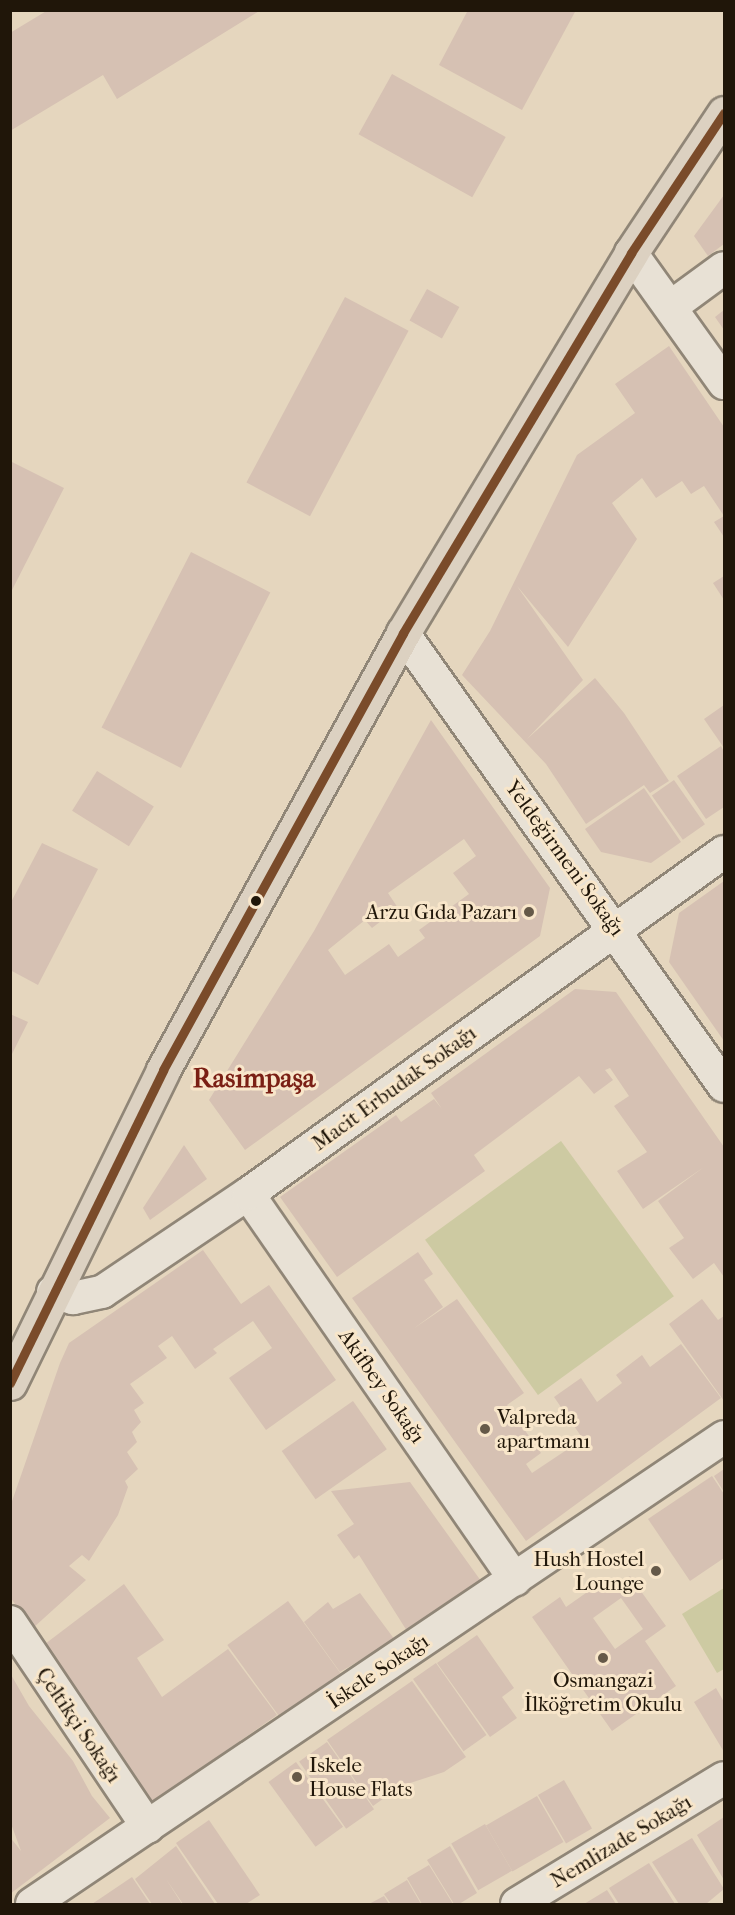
<!DOCTYPE html>
<html>
<head>
<meta charset="utf-8">
<style>
	body { margin:0 }
	#map { position:relative; width:735px; height:1915px; overflow:hidden; background:#e5d6be; font-family:"IM FELL French Canon",serif }
	div>[style] { position:absolute }
	.green>* { inset:0; background:#cdcaa2; transform-origin:0 0 }
	.building>* { inset:0; background:#d6c1b3; transform-origin:0 0 }
	.roads { filter:drop-shadow(2px 0 #908677) drop-shadow(-2px 0 #908677) drop-shadow(0 2px #908677) drop-shadow(0 -2px #908677) }
	.street>* { height:32px; margin:-16px; padding:0 16px; transform-origin:16px; border-radius:16px; background:#e8e1d5 }
	.primary>* { height:33px; margin:-16.5px; padding:0 16.5px; transform-origin:16.5px; border-radius:16.5px; background:#dcd1c1 }
	.bus-1>* { height:9px; margin:-4.5px; padding:0 4.5px; transform-origin:4.5px; border-radius:4.5px; background:#7a4b2a }
	.dots>* { width:16px; height:16px; translate:-50% -50%; box-sizing:border-box; border:3px solid #f8e6ca; border-radius:50% }
	span { translate:-50% -50%; white-space:nowrap; text-align:center; line-height:1.15; -webkit-text-stroke:6px #f8e6ca; paint-order:stroke }
	.street-label { font-size:21px; color:#201609 }
	.poi-label { font-size:21px; color:#201609 }
	.right { translate:-100% -50%; text-align:right }
	.left { translate:0 -50%; text-align:left }
	.district-label { font-size:27px; color:#7a1f14; font-weight:700 }
	.frame { position:absolute; inset:0; border:12px solid #201609; pointer-events:none }
</style>
</head>
<body>
<div id="map">
	<div class="green">
		<div style="left:561px;top:1141px;width:192px;height:168px;rotate:54deg"></div>
		<div style="clip-path:polygon(724px 1588px,724px 1669px,717px 1673px,682px 1614px)"></div>
	</div>
	<div class="building">
		<div style="clip-path:polygon(48px 10px,261px 10px,117px 99px,103px 75px,10px 131px,10px 33px)"></div>
		<div style="clip-path:polygon(468px 10px,576px 10px,522px 110px,439px 65px)"></div>
		<div style="left:392px;top:74px;width:130px;height:69px;rotate:29deg"></div>
		<div style="clip-path:polygon(724px 195px,724px 244px,708px 256px,694px 236px)"></div>
		<div style="left:427px;top:289px;width:37px;height:36px;rotate:29deg"></div>
		<div style="left:345px;top:297px;width:72px;height:210px;rotate:28deg"></div>
		<div style="clip-path:polygon(724px 310px,724px 330px,715px 317px)"></div>
		<div style="clip-path:polygon(669px 346px,724px 427px,724px 537px,714px 522px,724px 516px,704px 486px,691px 494px,682px 481px,656px 498px,642px 478px,612px 503px,637px 539px,568px 647px,517px 586px,583px 680px,527px 739px,595px 678px,624px 713px,669px 781px,650px 793px,644px 785px,586px 824px,546px 764px,462px 675px,490px 631px,577px 455px,635px 413px,615px 384px)"></div>
		<div style="clip-path:polygon(10px 461px,64px 488px,10px 594px)"></div>
		<div style="left:191px;top:552px;width:89px;height:197px;rotate:27deg"></div>
		<div style="clip-path:polygon(724px 576px,724px 600px,713px 583px)"></div>
		<div style="clip-path:polygon(724px 705px,724px 748px,704px 719px)"></div>
		<div style="clip-path:polygon(evenodd,431px 720px,550px 888px,540px 936px,245px 1150px,209px 1100px,314px 931px,431px 720px,464px 839px,476px 856px,453px 873px,469px 894px,419px 930px,425px 938px,398px 957px,389px 944px,345px 975px,328px 950px,365px 920px,372px 928px,398px 908px,388px 893px,464px 839px)"></div>
		<div style="clip-path:polygon(721px 746px,724px 752px,724px 807px,706px 819px,677px 776px)"></div>
		<div style="left:97px;top:771px;width:67px;height:47px;rotate:32deg"></div>
		<div style="left:674px;top:780px;width:54px;height:27px;rotate:55deg"></div>
		<div style="clip-path:polygon(644px 788px,681px 842px,651px 863px,601px 852px,585px 829px)"></div>
		<div style="clip-path:polygon(42px 843px,98px 869px,38px 985px,10px 970px,10px 904px)"></div>
		<div style="clip-path:polygon(724px 881px,724px 1041px,669px 962px,679px 913px)"></div>
		<div style="clip-path:polygon(575px 989px,616px 992px,724px 1147px,724px 1277px,714px 1263px,693px 1279px,669px 1248px,684px 1238px,658px 1201px,704px 1167px,643px 1209px,617px 1171px,647px 1152px,614px 1106px,629px 1096px,610px 1068px,605px 1070px,613px 1080px,594px 1094px,579px 1076px,474px 1155px,485px 1171px,337px 1277px,280px 1197px,396px 1115px,401px 1122px,434px 1099px,442px 1109px,431px 1093px)"></div>
		<div style="clip-path:polygon(10px 1014px,28px 1022px,10px 1058px)"></div>
		<div style="clip-path:polygon(184px 1145px,207px 1179px,150px 1220px,143px 1208px)"></div>
		<div style="clip-path:polygon(203px 1250px,241px 1304px,269px 1285px,336px 1380px,266px 1430px,229px 1378px,272px 1348px,253px 1321px,213px 1349px,217px 1353px,195px 1369px,172px 1336px,158px 1346px,167px 1358px,130px 1384px,144px 1403px,134px 1410px,141px 1422px,132px 1432px,137px 1442px,127px 1452px,138px 1469px,125px 1481px,128px 1487px,118px 1515px,89px 1561px,82px 1555px,69px 1566px,86px 1580px,33px 1628px,10px 1597px,10px 1507px,60px 1363px,69px 1343px)"></div>
		<div style="clip-path:polygon(418px 1252px,433px 1274px,424px 1280px,443px 1307px,413px 1329px,457px 1299px,524px 1393px,507px 1405px,541px 1453px,526px 1464px,532px 1473px,583px 1439px,554px 1397px,581px 1378px,597px 1402px,622px 1383px,616px 1375px,642px 1355px,650px 1367px,681px 1344px,721px 1398px,526px 1541px,352px 1298px)"></div>
		<div style="clip-path:polygon(702px 1299px,718px 1320px,724px 1316px,724px 1401px,669px 1324px)"></div>
		<div style="left:353px;top:1401px;width:59px;height:87px;rotate:55deg"></div>
		<div style="clip-path:polygon(724px 1469px,724px 1492px,714px 1476px)"></div>
		<div style="clip-path:polygon(712px 1476px,724px 1494px,724px 1558px,690px 1581px,648px 1519px)"></div>
		<div style="clip-path:polygon(410px 1482px,481px 1581px,407px 1631px,359px 1555px,354px 1559px,337px 1535px,354px 1524px,331px 1491px)"></div>
		<div style="clip-path:polygon(evenodd,630px 1576px,666px 1626px,645px 1641px,676px 1686px,612px 1731px,532px 1617px,560px 1597px,566px 1607px,603px 1581px,609px 1590px,630px 1576px,621px 1598px,643px 1629px,615px 1649px,593px 1618px,621px 1598px)"></div>
		<div style="clip-path:polygon(124px 1584px,164px 1640px,137px 1658px,162px 1697px,228px 1649px,277px 1715px,153px 1802px,45px 1644px)"></div>
		<div style="clip-path:polygon(360px 1593px,395px 1640px,340px 1672px,304px 1622px,328px 1602px,333px 1609px)"></div>
		<div style="left:288px;top:1601px;width:89px;height:75px;rotate:54deg"></div>
		<div style="clip-path:polygon(477px 1635px,514px 1688px,502px 1697px,517px 1718px,490px 1737px,437px 1663px)"></div>
		<div style="left:436px;top:1663px;width:88px;height:28px;rotate:55deg"></div>
		<div style="clip-path:polygon(10px 1673px,29px 1706px,73px 1761px,92px 1796px,110px 1818px,10px 1894px,10px 1837px,21px 1851px,10px 1821px)"></div>
		<div style="clip-path:polygon(412px 1681px,466px 1757px,444px 1772px,401px 1786px,373px 1806px,327px 1740px)"></div>
		<div style="clip-path:polygon(716px 1688px,724px 1702px,724px 1752px,694px 1702px)"></div>
		<div style="left:327px;top:1742px;width:82px;height:34px;rotate:55deg"></div>
		<div style="left:296px;top:1762px;width:80px;height:34px;rotate:54deg"></div>
		<div style="left:564px;top:1780px;width:56px;height:30px;rotate:60deg"></div>
		<div style="left:537px;top:1796px;width:53px;height:59px;rotate:60deg"></div>
		<div style="clip-path:polygon(724px 1817px,724px 1880px,697px 1835px)"></div>
		<div style="clip-path:polygon(209px 1820px,260px 1895px,246px 1904px,218px 1904px,176px 1843px)"></div>
		<div style="left:485px;top:1824px;width:54px;height:39px;rotate:60deg"></div>
		<div style="clip-path:polygon(692px 1838px,724px 1889px,706px 1904px,679px 1904px,652px 1862px)"></div>
		<div style="clip-path:polygon(176px 1846px,215px 1904px,183px 1904px,166px 1879px,182px 1904px,152px 1904px,135px 1879px)"></div>
		<div style="clip-path:polygon(450px 1846px,477px 1893px,459px 1904px,454px 1904px,427px 1860px)"></div>
		<div style="clip-path:polygon(649px 1863px,675px 1904px,619px 1904px,609px 1888px)"></div>
		<div style="clip-path:polygon(429px 1865px,453px 1904px,422px 1904px,407px 1878px)"></div>
		<div style="clip-path:polygon(132px 1877px,150px 1904px,92px 1904px)"></div>
		<div style="clip-path:polygon(407px 1880px,421px 1904px,391px 1904px,384px 1894px)"></div>
		<div style="clip-path:polygon(607px 1890px,616px 1904px,584px 1904px)"></div>
		<div style="clip-path:polygon(384px 1896px,389px 1904px,369px 1904px)"></div>
	</div>
	<div class="roads">
		<div class="street">
			<div style="left:631px;top:253px;width:160px;rotate:54.4deg"></div>
			<div style="left:672px;top:306px;width:64px;rotate:-36.2deg"></div>
			<div style="left:403px;top:633px;width:555px;rotate:54.68deg"></div>
			<div style="left:248px;top:1194px;width:469px;rotate:55.3deg"></div>
			<div style="left:53px;top:1292px;width:21px;rotate:17deg"></div>
			<div style="left:73px;top:1298px;width:30px;rotate:-12deg"></div>
			<div style="left:102px;top:1292px;width:176px;rotate:-33.9deg"></div>
			<div style="left:248px;top:1194px;width:586px;rotate:-35.7deg"></div>
			<div style="left:10px;top:1622px;width:247px;rotate:56.1deg"></div>
			<div style="left:32px;top:1904px;width:835px;rotate:-34.01deg"></div>
			<div style="left:517px;top:1904px;width:242px;rotate:-31.3deg"></div>
		</div>
		<div class="primary">
			<div style="left:10px;top:1383px;width:348px;rotate:-63.9deg"></div>
			<div style="left:163px;top:1070px;width:499px;rotate:-61.2deg"></div>
			<div style="left:403px;top:633px;width:443px;rotate:-59deg"></div>
			<div style="left:631px;top:253px;width:168px;rotate:-56.4deg"></div>
		</div>
	</div>
	<div class="bus-1">
		<div style="left:10px;top:1383px;width:348px;rotate:-63.9deg"></div>
		<div style="left:163px;top:1070px;width:499px;rotate:-61.2deg"></div>
		<div style="left:403px;top:633px;width:443px;rotate:-59deg"></div>
		<div style="left:631px;top:253px;width:168px;rotate:-56.4deg"></div>
	</div>
	<div class="dots">
		<div style="left:256px;top:901px;background:#201609"></div>
		<div style="left:529px;top:912px;background:#655948"></div>
		<div style="left:485px;top:1429px;background:#655948"></div>
		<div style="left:656px;top:1571px;background:#655948"></div>
		<div style="left:603px;top:1658px;background:#655948"></div>
		<div style="left:297px;top:1777px;background:#655948"></div>
	</div>
	<div class="street-label">
		<span style="left:565px;top:858px;rotate:54deg">Yeldeğirmeni Sokağı</span>
		<span style="left:394px;top:1088px;rotate:-36deg">Macit Erbudak Sokağı</span>
		<span style="left:382px;top:1386px;rotate:55deg">Akifbey Sokağı</span>
		<span style="left:378px;top:1671px;rotate:-34deg">İskele Sokağı</span>
		<span style="left:79px;top:1725px;rotate:56deg">Çeltikçi Sokağı</span>
		<span style="left:621px;top:1841px;rotate:-31deg">Nemlizade Sokağı</span>
	</div>
	<div class="poi-label">
		<span class="right" style="left:517px;top:912px">Arzu Gıda Pazarı</span>
		<span class="left" style="left:497px;top:1429px">Valpreda<br>apartmanı</span>
		<span class="right" style="left:644px;top:1571px">Hush Hostel<br>Lounge</span>
		<span style="left:603px;top:1692px">Osmangazi<br>İlköğretim Okulu</span>
		<span class="left" style="left:309px;top:1777px">Iskele<br>House Flats</span>
	</div>
	<div class="district-label">
		<span style="left:254px;top:1079px">Rasimpaşa</span>
	</div>
	<div class="frame"></div>
</div>
</body>
</html>
